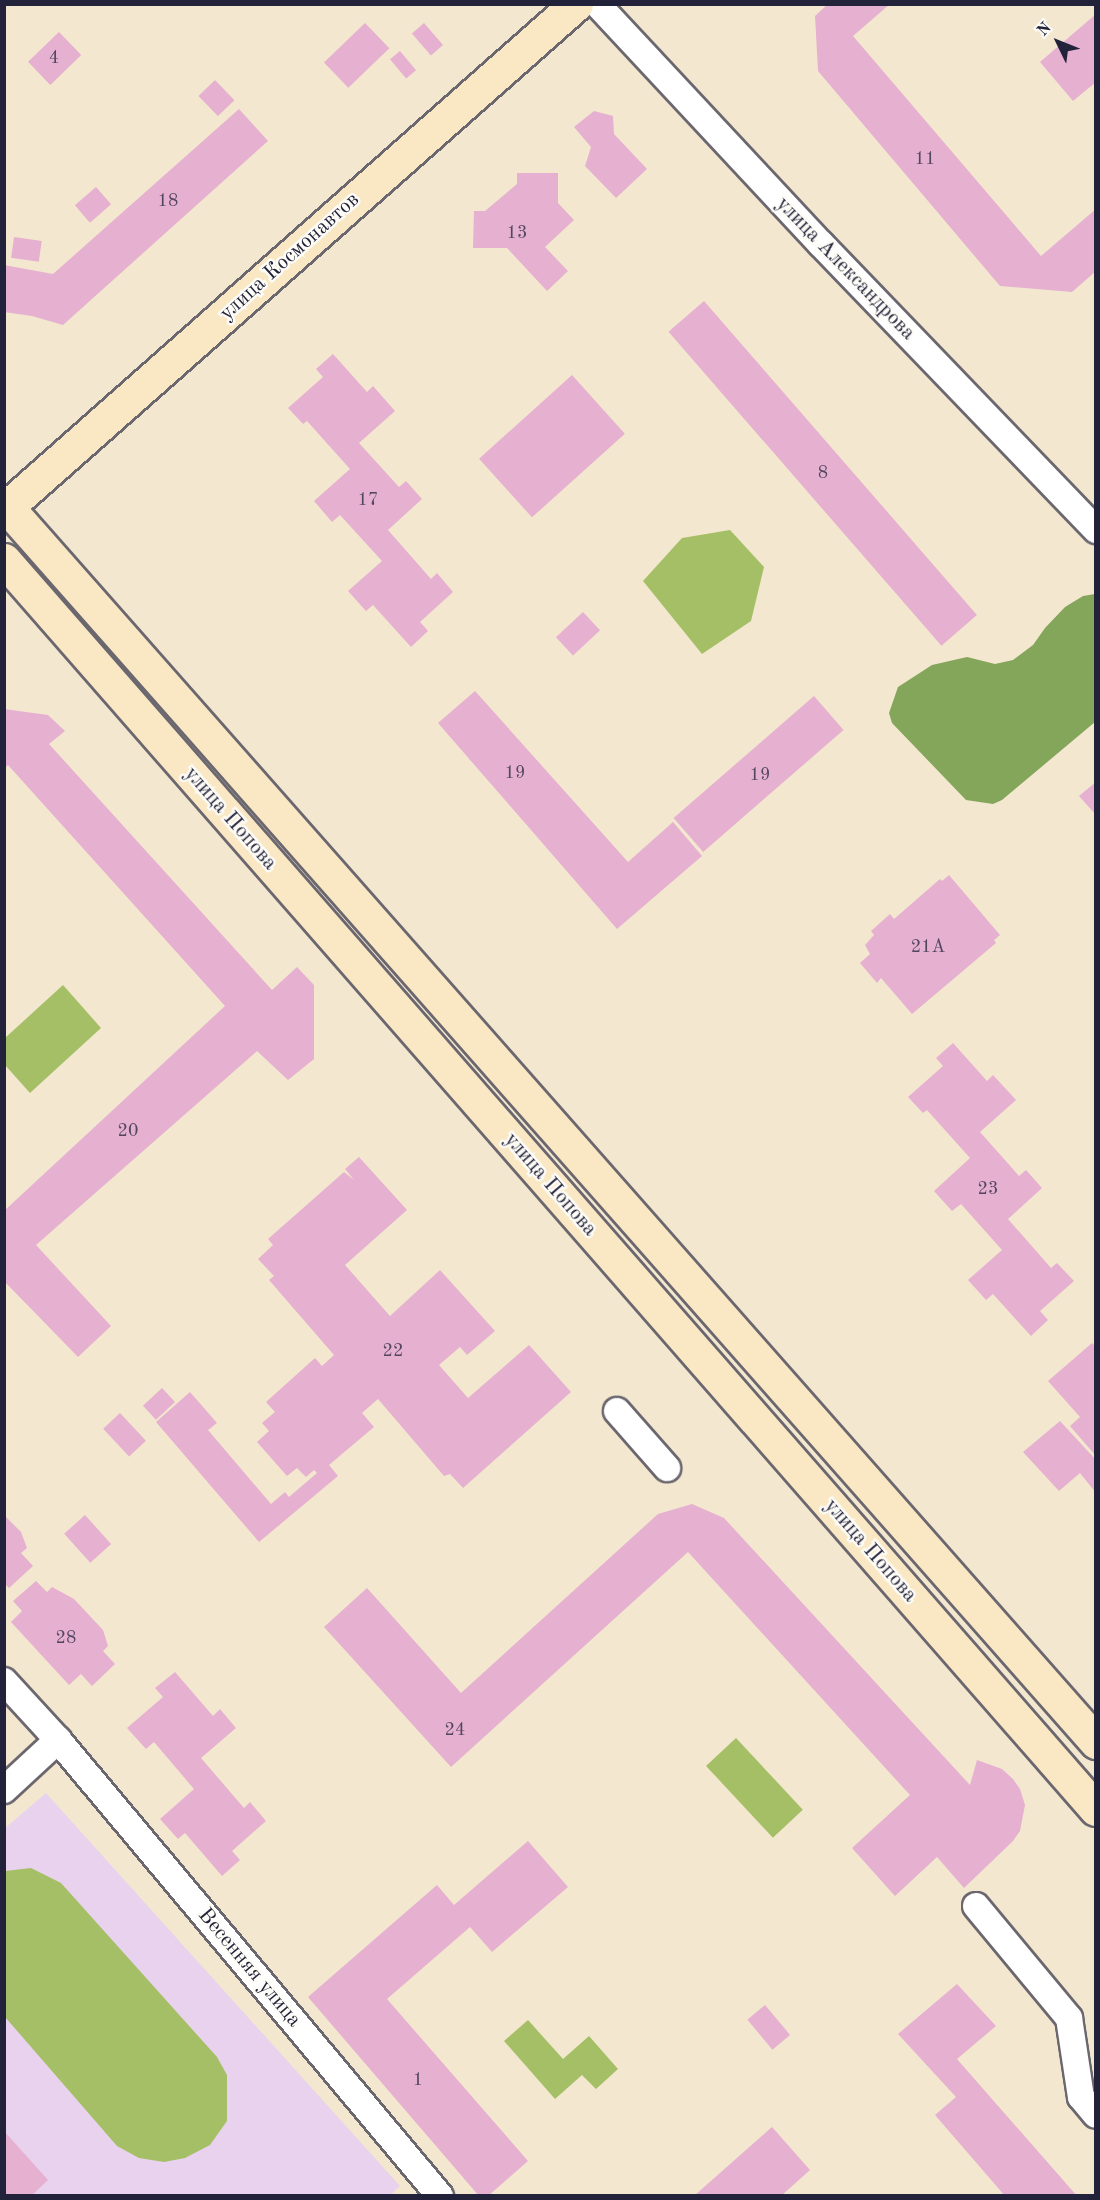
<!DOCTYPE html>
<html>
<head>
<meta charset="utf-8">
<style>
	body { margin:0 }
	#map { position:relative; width:1100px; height:2200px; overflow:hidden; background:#f3e7cf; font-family:"Old Standard TT",serif }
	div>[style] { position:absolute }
	.built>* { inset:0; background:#e9d2ed }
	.green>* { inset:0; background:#a5bf66; transform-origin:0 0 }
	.forest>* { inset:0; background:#84a65b }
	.building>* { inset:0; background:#e6b0d0; transform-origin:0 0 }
	.roads { filter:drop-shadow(2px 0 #6b676f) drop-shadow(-2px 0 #6b676f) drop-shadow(0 2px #6b676f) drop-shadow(0 -2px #6b676f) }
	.minor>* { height:26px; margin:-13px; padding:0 13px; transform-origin:13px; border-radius:13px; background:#fff }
	.secondary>* { height:33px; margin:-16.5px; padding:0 16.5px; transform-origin:16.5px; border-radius:16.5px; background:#fae7c3 }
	span { translate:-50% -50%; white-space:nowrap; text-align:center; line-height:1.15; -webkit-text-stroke:5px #fdfcf7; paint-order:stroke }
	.number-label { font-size:18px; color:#534660 }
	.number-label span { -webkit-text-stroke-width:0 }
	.street-label { font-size:21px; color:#22223b }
	.frame { position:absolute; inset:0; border:6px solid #22223b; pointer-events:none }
	.north { position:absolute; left:1028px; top:12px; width:60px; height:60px; -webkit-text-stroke:4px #fdfcf7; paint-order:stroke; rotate:313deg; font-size:16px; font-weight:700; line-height:24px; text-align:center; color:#22223b }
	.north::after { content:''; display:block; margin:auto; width:21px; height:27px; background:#22223b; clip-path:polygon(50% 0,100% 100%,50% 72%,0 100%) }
</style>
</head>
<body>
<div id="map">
	<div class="built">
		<div style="clip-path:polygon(46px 1793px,400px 2186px,389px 2196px,5px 2195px,4px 1829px)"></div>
	</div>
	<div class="green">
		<div style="clip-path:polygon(730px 530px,764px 567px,751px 621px,702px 654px,643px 581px,682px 538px)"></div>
		<div style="clip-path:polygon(63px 985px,101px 1028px,30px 1093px,5px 1065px,5px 1038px)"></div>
		<div style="left:736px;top:1738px;width:98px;height:41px;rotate:47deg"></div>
		<div style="clip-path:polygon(31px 1868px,61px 1883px,217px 2057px,227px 2075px,227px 2121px,210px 2145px,185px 2158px,164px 2162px,139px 2158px,117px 2146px,5px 2017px,5px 1871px)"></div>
		<div style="clip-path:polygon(528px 2020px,563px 2059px,589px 2036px,618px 2069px,596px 2089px,582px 2075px,555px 2099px,504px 2041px)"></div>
	</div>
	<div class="forest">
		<div style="clip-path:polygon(1095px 594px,1095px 722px,1002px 800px,993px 804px,966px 800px,892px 723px,889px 713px,898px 687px,932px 665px,967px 657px,995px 664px,1013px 660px,1033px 645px,1045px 628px,1065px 607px,1083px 596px)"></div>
	</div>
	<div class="building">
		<div style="clip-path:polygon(828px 4px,890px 4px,853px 36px,1041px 256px,1096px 209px,1096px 271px,1072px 292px,1000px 286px,818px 71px,815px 16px)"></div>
		<div style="clip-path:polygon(1096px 14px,1096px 82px,1073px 101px,1040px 62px)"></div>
		<div style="left:365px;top:23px;width:35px;height:57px;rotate:46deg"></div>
		<div style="left:424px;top:23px;width:29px;height:16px;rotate:49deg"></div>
		<div style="left:59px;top:32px;width:32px;height:43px;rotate:46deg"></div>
		<div style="left:400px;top:51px;width:25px;height:13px;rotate:50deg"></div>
		<div style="left:215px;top:80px;width:28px;height:23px;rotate:46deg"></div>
		<div style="clip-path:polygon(239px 109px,268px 141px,63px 325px,32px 316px,4px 312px,4px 265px,53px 274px)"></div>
		<div style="clip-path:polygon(594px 111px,613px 116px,614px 134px,647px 169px,616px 198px,585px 166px,591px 147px,574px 127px)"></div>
		<div style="clip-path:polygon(517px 173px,558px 173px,558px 203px,574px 220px,545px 247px,568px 271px,547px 291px,507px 248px,473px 248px,474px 211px,485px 211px,517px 184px)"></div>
		<div style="left:96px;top:187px;width:23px;height:28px;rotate:49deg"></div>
		<div style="left:14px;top:237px;width:28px;height:21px;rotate:8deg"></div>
		<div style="left:704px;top:301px;width:416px;height:47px;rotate:49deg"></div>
		<div style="clip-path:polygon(333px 354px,367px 392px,373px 386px,395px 411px,359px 443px,399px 487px,406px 481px,422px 499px,388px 530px,431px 579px,437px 573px,453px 592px,420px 622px,428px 631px,411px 647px,373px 605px,366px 611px,348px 591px,382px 561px,340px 515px,332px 522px,314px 501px,350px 469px,307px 421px,303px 424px,288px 408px,323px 377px,316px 369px)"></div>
		<div style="left:572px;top:375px;width:79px;height:125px;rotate:48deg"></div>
		<div style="left:583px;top:612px;width:25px;height:37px;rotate:47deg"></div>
		<div style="clip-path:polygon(475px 691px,628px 862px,673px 822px,702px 856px,617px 929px,438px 723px)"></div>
		<div style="left:814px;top:696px;width:45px;height:186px;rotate:49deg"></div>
		<div style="clip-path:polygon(4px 709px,48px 715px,65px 731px,49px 744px,272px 990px,297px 967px,314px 985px,314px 1059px,288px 1080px,257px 1051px,36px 1245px,111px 1326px,78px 1357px,4px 1281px,4px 1211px,225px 1006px,8px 765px,4px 769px)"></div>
		<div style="clip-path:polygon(1096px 782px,1096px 815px,1079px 796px)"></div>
		<div style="clip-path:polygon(949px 875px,1000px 935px,994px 940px,996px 943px,912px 1014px,881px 978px,877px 983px,860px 963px,870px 954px,865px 945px,874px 935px,871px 931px,890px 914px,894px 919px,940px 879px,942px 881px)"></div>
		<div style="clip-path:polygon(953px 1043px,987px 1081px,993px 1075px,1016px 1100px,980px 1132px,1019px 1176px,1026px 1170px,1042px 1188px,1008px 1219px,1051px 1268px,1057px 1263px,1074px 1281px,1040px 1311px,1048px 1320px,1031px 1336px,993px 1294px,986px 1300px,968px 1280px,1002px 1250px,961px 1204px,952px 1211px,934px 1191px,970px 1158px,927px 1110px,923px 1113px,908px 1097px,943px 1066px,936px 1058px)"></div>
		<div style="clip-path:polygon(359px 1157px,407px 1210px,345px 1265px,390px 1316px,440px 1270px,495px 1331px,467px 1355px,460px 1347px,439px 1365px,468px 1398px,529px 1345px,571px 1392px,463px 1488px,450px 1474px,444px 1476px,378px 1399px,362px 1413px,374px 1427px,329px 1465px,338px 1476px,259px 1542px,156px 1422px,190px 1392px,217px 1423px,208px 1430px,271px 1504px,285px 1492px,289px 1497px,317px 1473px,314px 1470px,306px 1477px,297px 1468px,287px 1476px,257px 1442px,269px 1431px,262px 1423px,275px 1412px,266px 1402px,315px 1358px,322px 1366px,334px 1355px,269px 1280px,274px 1276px,258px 1259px,273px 1245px,268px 1239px,344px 1172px,354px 1180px,345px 1169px)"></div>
		<div style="clip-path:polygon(1092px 1343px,1096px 1347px,1096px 1456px,1070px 1426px,1080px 1417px,1048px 1381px)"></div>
		<div style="left:162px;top:1388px;width:19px;height:26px;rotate:47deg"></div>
		<div style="left:120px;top:1413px;width:38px;height:23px;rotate:47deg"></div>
		<div style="clip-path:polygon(1060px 1421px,1096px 1460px,1096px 1493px,1080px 1473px,1059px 1491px,1023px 1452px)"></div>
		<div style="clip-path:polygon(692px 1504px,724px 1518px,970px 1785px,977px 1760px,1002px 1769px,1013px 1779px,1020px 1789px,1025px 1805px,1020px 1831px,1013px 1841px,964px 1888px,937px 1857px,895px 1896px,852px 1848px,910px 1795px,688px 1552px,451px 1767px,324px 1627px,367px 1588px,461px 1693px,658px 1514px)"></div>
		<div style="clip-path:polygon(4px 1515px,21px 1532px,27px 1548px,21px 1553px,33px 1566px,9px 1588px,4px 1583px)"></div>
		<div style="left:85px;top:1515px;width:39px;height:28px;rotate:48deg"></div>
		<div style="clip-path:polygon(36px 1581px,47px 1592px,52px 1587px,74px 1599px,103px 1630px,108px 1646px,103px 1651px,115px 1664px,92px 1686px,81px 1674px,69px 1685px,11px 1622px,22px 1611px,13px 1601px)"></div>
		<div style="clip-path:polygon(175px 1672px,213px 1716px,220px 1709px,236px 1728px,201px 1758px,244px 1808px,250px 1802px,266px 1821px,232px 1851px,240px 1860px,222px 1876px,185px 1833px,178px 1839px,160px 1819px,194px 1789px,154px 1742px,146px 1749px,127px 1728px,163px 1697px,155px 1688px)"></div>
		<div style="clip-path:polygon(528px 1841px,568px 1887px,492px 1952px,470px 1927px,387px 1999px,528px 2161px,488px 2196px,479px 2196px,308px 1997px,437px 1885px,454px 1905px)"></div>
		<div style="clip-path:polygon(957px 1984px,996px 2026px,957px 2059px,1077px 2196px,1005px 2196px,935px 2115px,956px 2097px,898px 2034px)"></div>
		<div style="left:765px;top:2005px;width:39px;height:23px;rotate:50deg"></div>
		<div style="clip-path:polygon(772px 2127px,810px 2170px,781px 2196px,694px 2196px)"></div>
		<div style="clip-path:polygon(4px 2131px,48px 2180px,31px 2196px,4px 2196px)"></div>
	</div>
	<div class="roads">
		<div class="minor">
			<div style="left:597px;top:4px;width:328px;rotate:47deg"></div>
			<div style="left:821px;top:244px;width:397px;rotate:46.1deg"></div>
			<div style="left:617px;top:1411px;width:76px;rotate:48.7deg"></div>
			<div style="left:4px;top:1681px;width:80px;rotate:47.5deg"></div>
			<div style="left:58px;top:1740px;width:595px;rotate:50.05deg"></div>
			<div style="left:4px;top:1790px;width:74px;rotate:-42.8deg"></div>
			<div style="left:976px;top:1906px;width:146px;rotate:50.3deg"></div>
			<div style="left:1069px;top:2018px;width:80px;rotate:81.4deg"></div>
			<div style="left:1081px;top:2097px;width:23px;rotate:50deg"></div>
		</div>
		<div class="secondary">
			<div style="left:576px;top:4px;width:759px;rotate:138.52deg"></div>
			<div style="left:7px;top:507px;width:1647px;rotate:48.59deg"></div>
			<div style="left:4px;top:560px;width:1659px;rotate:48.84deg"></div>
		</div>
	</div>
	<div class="number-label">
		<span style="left:54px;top:58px">4</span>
		<span style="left:925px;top:159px">11</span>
		<span style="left:168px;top:201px">18</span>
		<span style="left:517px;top:233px">13</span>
		<span style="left:823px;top:473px">8</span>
		<span style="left:368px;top:500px">17</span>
		<span style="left:515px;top:773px">19</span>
		<span style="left:760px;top:775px">19</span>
		<span style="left:928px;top:947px">21А</span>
		<span style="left:128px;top:1131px">20</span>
		<span style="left:988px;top:1189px">23</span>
		<span style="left:393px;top:1351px">22</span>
		<span style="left:66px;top:1638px">28</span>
		<span style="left:455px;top:1730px">24</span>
		<span style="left:418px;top:2080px">1</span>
	</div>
	<div class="street-label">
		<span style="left:290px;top:257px;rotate:-42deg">улица Космонавтов</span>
		<span style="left:845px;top:269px;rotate:46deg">улица Александрова</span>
		<span style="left:230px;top:819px;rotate:49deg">улица Попова</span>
		<span style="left:550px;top:1185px;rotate:49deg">улица Попова</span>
		<span style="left:870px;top:1551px;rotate:49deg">улица Попова</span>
		<span style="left:249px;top:1968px;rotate:50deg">Весенняя улица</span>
	</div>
	<div class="frame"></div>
	<div class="north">N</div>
</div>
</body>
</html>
